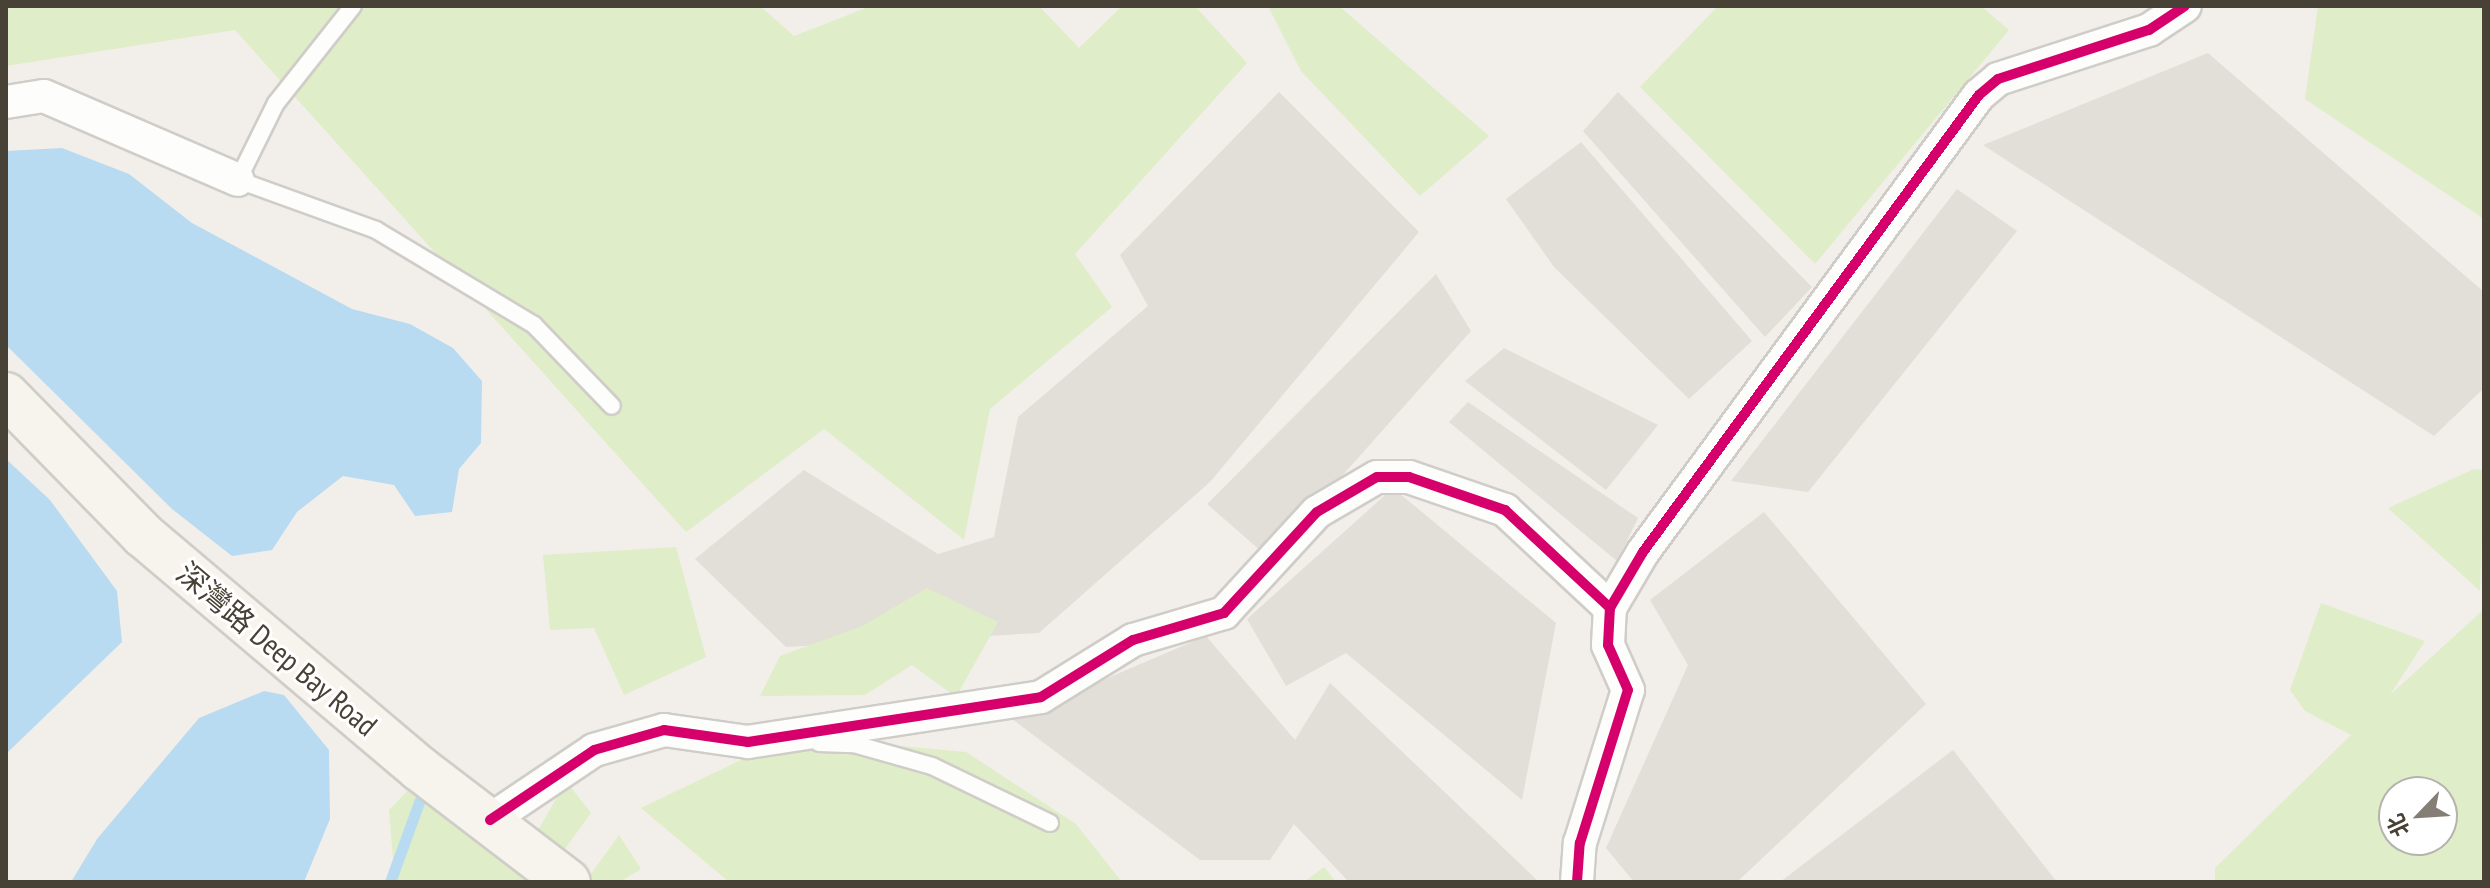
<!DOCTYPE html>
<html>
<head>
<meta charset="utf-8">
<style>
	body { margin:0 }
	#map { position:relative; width:2490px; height:888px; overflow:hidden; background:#f2efea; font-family:"PT Sans Narrow","Noto Sans SC",sans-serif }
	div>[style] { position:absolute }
	.industrial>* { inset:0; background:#e2ded8 }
	.green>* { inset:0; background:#dfedc8 }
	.water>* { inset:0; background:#b8dbf2 }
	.stream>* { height:11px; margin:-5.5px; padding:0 5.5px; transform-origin:5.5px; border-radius:5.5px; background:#b8dbf2 }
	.roads { filter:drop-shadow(2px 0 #d0cdc8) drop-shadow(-2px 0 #d0cdc8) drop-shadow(0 2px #d0cdc8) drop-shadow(0 -2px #d0cdc8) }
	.lane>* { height:16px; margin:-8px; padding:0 8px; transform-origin:8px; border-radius:8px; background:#fdfdfc }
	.street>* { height:32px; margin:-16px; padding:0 16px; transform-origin:16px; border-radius:16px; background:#fdfdfc }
	.secondary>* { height:44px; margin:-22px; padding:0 22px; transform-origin:22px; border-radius:22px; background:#f7f4ee }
	.cycleway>* { height:10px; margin:-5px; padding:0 5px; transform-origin:5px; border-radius:5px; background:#d6006c }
	span { translate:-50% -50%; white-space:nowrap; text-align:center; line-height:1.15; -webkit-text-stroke:6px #fff; paint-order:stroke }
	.street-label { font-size:30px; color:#484135 }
	.frame { position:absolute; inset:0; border:8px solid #484135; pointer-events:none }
	.north { position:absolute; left:2378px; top:776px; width:80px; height:80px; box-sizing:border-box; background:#fff; border:2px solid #b6b3ae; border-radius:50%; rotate:245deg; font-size:22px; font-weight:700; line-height:32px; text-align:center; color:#484135 }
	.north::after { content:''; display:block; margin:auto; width:28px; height:36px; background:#847e74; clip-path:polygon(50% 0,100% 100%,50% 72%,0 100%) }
</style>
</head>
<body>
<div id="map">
	<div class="industrial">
		<div style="clip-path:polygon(2208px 53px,2484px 292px,2484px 388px,2434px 436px,1983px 145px)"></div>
		<div style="clip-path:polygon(1279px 92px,1419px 232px,1210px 482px,1039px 633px,786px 647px,695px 559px,804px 470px,938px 554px,994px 537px,1018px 417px,1148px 306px,1120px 255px)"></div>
		<div style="clip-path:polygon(1618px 92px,1812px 287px,1765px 337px,1583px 131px)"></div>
		<div style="clip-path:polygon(1581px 142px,1752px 341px,1689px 399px,1554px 267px,1506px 199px)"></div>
		<div style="clip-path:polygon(1957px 189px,2017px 231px,1808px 492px,1731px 481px)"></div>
		<div style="clip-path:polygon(1436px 274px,1471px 331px,1269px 558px,1207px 504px)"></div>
		<div style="clip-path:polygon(1504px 348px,1658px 425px,1606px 490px,1465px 381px)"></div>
		<div style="clip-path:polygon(1468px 402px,1638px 518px,1617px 561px,1449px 422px)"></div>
		<div style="clip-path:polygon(1393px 488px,1556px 623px,1522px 800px,1346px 653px,1286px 686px,1247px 619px)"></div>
		<div style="clip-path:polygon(1764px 512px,1926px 704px,1737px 882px,1634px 882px,1606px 848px,1688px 665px,1650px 600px)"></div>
		<div style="clip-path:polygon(1206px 636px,1295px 740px,1330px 683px,1539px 882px,1349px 882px,1294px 824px,1270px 860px,1200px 860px,1012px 719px)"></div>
		<div style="clip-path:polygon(1953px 750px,2057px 882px,1780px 882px)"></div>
	</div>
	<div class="green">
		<div style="clip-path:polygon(6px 6px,760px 6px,794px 36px,871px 6px,1039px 6px,1079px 48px,1122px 6px,1195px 6px,1247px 63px,1075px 254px,1112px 307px,990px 409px,964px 540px,824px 429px,686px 532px,235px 30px,6px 66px)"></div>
		<div style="clip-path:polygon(1268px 6px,1339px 6px,1489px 136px,1420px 196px,1301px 71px)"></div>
		<div style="clip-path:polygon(1718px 6px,1981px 6px,2009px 30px,1815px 264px,1640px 87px)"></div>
		<div style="clip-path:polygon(2318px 6px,2484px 6px,2484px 219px,2305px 99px)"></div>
		<div style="clip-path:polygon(2474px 469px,2484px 470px,2480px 591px,2388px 508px)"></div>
		<div style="clip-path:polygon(676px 547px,706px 657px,624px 695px,594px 628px,550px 630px,543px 555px)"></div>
		<div style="clip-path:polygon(927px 588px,998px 622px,956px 697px,912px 665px,865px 695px,760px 696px,780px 656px,862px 626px)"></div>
		<div style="clip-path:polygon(evenodd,2321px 603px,2425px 641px,2390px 695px,2484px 609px,2484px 882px,2215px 882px,2215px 868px,2351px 735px,2305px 711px,2290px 690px,2321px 603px,2394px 792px,2442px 792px,2442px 840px,2394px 840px,2394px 792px)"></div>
		<div style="clip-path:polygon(791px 736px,966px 752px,1076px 824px,1122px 882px,729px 882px,641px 808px)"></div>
		<div style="clip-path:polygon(418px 780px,528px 848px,566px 781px,591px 813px,541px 882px,395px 882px,389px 810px)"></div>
		<div style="clip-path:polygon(619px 835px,641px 869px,620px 882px,585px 882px)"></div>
		<div style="clip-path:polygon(1324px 867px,1336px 882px,1304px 882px)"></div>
	</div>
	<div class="water">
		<div style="clip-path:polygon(62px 148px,129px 174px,192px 223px,352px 309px,410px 324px,453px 348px,482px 381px,481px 443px,459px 469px,452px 512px,415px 516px,394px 485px,343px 476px,297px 512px,272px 550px,232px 556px,172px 509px,6px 345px,6px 151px)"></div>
		<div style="clip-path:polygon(6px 459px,50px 500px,117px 591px,122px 642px,6px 754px)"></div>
		<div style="clip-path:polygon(264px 691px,284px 695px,329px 750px,330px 819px,304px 882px,71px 882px,97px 839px,199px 718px)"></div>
	</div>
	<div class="stream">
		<div style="left:390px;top:882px;width:90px;rotate:-70deg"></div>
	</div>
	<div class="roads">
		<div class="lane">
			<div style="left:353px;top:6px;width:124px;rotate:128.4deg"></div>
			<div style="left:276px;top:103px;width:86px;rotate:116.3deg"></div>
			<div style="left:238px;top:180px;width:147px;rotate:19.9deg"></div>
			<div style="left:376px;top:230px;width:184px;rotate:31deg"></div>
			<div style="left:534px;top:325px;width:112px;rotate:46.1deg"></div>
			<div style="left:819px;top:743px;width:35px;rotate:2deg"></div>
			<div style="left:854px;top:744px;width:81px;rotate:15.8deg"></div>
			<div style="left:932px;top:766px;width:131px;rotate:25.8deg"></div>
		</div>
		<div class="street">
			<div style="left:6px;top:102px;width:38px;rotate:-9deg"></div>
			<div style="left:44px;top:96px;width:211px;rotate:23.4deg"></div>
			<div style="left:490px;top:820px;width:125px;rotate:-33.9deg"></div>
			<div style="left:594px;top:750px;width:73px;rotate:-15.9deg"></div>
			<div style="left:664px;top:730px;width:85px;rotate:8.1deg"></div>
			<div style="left:748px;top:742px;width:296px;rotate:-8.7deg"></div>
			<div style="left:1041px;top:697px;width:108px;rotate:-31.8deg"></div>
			<div style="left:1133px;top:640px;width:95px;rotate:-16.5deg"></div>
			<div style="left:1224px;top:613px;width:137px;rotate:-47.4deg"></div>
			<div style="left:1317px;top:512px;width:69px;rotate:-30.3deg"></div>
			<div style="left:1377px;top:477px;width:32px"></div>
			<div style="left:1409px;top:477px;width:102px;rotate:19deg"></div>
			<div style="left:1505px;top:510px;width:144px;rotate:43deg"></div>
			<div style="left:1577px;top:882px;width:39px;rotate:-86deg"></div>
			<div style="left:1580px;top:843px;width:160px;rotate:-72.6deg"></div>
			<div style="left:1628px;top:690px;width:49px;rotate:-114deg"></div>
			<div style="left:1608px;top:645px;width:37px;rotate:-87deg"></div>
			<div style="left:1610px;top:608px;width:65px;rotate:-59.5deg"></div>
			<div style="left:1643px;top:552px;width:567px;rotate:-53.68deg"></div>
			<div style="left:1979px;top:95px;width:25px;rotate:-40deg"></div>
			<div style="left:1998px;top:79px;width:159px;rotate:-18deg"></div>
			<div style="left:2149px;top:30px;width:43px;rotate:-33.7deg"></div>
		</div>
		<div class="secondary">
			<div style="left:6px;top:395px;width:196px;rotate:45.6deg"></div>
			<div style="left:143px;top:535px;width:363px;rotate:40.2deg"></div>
			<div style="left:420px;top:769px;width:186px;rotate:37.4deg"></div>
		</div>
	</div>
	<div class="cycleway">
		<div style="left:490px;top:820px;width:125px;rotate:-33.9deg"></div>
		<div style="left:594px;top:750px;width:73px;rotate:-15.9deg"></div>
		<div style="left:664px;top:730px;width:85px;rotate:8.1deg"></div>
		<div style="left:748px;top:742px;width:296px;rotate:-8.7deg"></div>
		<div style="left:1041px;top:697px;width:108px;rotate:-31.8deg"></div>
		<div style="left:1133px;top:640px;width:95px;rotate:-16.5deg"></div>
		<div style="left:1224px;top:613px;width:137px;rotate:-47.4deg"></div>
		<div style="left:1317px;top:512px;width:69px;rotate:-30.3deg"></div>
		<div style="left:1377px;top:477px;width:32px"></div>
		<div style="left:1409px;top:477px;width:102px;rotate:19deg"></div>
		<div style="left:1505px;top:510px;width:144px;rotate:43deg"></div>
		<div style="left:1577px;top:882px;width:39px;rotate:-86deg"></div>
		<div style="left:1580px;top:843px;width:160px;rotate:-72.6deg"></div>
		<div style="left:1628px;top:690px;width:49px;rotate:-114deg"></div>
		<div style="left:1608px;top:645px;width:37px;rotate:-87deg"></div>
		<div style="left:1610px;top:608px;width:65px;rotate:-59.5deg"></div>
		<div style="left:1643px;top:552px;width:567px;rotate:-53.68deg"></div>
		<div style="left:1979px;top:95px;width:25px;rotate:-40deg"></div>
		<div style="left:1998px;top:79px;width:159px;rotate:-18deg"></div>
		<div style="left:2149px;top:30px;width:43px;rotate:-33.7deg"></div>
	</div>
	<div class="street-label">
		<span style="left:277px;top:649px;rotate:40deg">深灣路 Deep Bay Road</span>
	</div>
	<div class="frame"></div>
	<div class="north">北</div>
</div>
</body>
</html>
